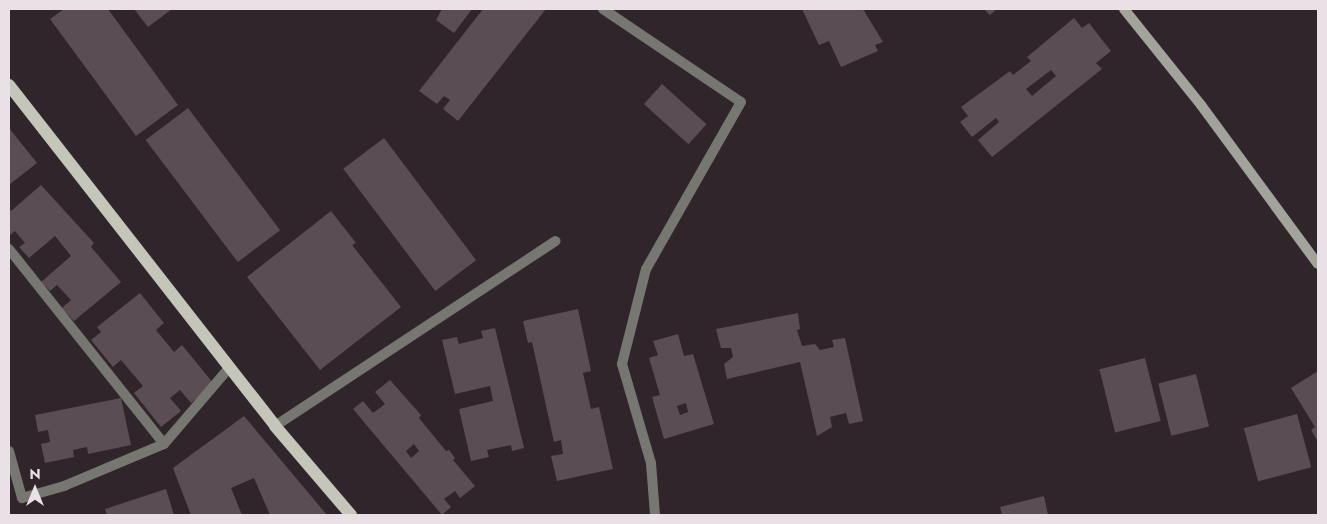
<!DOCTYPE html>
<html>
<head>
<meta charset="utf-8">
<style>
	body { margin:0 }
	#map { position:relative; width:1327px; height:524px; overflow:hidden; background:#30252b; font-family:Jost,sans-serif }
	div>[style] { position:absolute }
	.building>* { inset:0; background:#5a4d54; transform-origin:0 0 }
	.lane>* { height:10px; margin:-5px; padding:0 5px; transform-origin:5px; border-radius:5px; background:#767771 }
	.street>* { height:10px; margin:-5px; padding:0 5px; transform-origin:5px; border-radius:5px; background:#767771 }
	.secondary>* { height:10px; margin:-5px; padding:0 5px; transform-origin:5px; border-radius:5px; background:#a2a39a }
	.primary>* { height:12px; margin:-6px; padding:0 6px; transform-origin:6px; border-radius:6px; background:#c4c6b9 }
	span { translate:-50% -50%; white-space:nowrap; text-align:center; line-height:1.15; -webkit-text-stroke:4px #30252b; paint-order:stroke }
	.frame { position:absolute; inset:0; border:10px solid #e9e1e5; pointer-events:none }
	.north { position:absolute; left:10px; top:464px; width:50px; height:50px; -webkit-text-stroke:4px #30252b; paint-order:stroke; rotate:0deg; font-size:14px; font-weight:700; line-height:20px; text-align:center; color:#e9e1e5 }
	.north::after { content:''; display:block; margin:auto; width:18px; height:22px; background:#e9e1e5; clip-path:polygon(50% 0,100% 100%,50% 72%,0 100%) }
</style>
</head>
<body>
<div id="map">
	<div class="building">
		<div style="clip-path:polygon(64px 9px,108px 9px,178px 105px,136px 136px,50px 19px)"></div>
		<div style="clip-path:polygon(134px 9px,172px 9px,148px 27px)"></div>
		<div style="clip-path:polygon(442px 9px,472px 9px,454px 33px,436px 20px)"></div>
		<div style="clip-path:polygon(483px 9px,546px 9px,458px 121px,443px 109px,450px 100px,444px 96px,437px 104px,419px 91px)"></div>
		<div style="clip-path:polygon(802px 9px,863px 9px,883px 42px,875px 45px,878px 51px,841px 67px,829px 41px,819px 45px)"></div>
		<div style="clip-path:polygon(984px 9px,997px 9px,990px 15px)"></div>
		<div style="clip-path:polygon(evenodd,1074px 18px,1082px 28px,1089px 23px,1111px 51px,1096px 63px,1102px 69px,992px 157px,978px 140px,999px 122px,996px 118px,972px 137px,960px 122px,968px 116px,961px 107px,1010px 71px,1013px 75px,1031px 61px,1027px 57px,1074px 18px,1051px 70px,1056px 76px,1032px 96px,1026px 89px,1051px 70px)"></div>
		<div style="left:662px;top:84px;width:60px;height:27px;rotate:42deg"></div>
		<div style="left:188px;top:108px;width:153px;height:53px;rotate:53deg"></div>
		<div style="clip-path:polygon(9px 128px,37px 163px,9px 185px)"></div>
		<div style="left:384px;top:138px;width:153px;height:51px;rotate:53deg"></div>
		<div style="clip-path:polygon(41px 185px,94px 243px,91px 247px,121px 282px,74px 321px,62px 308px,71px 300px,57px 285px,50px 291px,41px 282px,71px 256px,55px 236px,29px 258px,19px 247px,25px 243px,15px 231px,9px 236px,9px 208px,11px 211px)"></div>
		<div style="clip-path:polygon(331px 211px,356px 243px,352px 245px,401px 307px,320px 370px,247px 277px)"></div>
		<div style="clip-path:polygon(140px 293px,164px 323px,156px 330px,174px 352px,182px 345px,214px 384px,191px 403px,180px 390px,170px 398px,181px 411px,161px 427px,134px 393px,143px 386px,121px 360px,113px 367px,91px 340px,101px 332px,97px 327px)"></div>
		<div style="clip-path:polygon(578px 309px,591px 371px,583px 373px,591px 409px,599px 407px,613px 469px,557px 481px,551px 456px,563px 454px,561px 440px,554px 442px,532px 342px,528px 343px,523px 321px)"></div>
		<div style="clip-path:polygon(798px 313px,800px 329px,797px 330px,802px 346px,815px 344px,820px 350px,834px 347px,832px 340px,845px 338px,863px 421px,849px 424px,846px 413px,830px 417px,832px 427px,817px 436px,800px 362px,727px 379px,724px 364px,733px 357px,731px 348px,721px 348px,716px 329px)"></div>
		<div style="clip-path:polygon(495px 328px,524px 448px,512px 451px,511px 445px,487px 450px,489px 457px,471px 461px,459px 409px,493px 401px,490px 386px,455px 394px,442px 340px,457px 337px,459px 344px,483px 338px,481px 331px)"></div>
		<div style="clip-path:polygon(evenodd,678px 334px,684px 356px,693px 354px,714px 424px,664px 439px,652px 397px,660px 395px,649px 358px,658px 355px,653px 341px,678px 334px,686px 403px,688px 412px,680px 415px,677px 406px,686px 403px)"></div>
		<div style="left:1145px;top:358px;width:65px;height:47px;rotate:76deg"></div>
		<div style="clip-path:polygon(1318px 371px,1318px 442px,1311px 430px,1315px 427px,1291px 388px)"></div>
		<div style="left:1196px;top:374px;width:54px;height:39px;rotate:76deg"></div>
		<div style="clip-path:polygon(evenodd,390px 380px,421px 415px,419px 418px,446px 451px,449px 450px,455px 458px,453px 460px,475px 486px,460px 498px,455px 491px,444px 499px,451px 507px,442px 515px,353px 409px,363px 401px,373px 413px,385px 404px,375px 392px,390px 380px,414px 444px,419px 451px,411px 458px,406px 451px,414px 444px)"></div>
		<div style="clip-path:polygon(121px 398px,131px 445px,88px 454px,87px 447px,73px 450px,74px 457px,45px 463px,41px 444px,50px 442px,48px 430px,38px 432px,35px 415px)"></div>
		<div style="left:1297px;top:414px;width:55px;height:55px;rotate:75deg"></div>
		<div style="clip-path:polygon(244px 416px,327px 515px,270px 515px,254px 478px,231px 488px,242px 515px,191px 515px,173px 468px)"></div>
		<div style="clip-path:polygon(166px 489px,174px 515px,107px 515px,105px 509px)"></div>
		<div style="clip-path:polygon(1044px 496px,1048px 515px,1002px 515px,1000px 507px)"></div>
	</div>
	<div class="lane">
		<div style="left:603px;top:9px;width:166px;rotate:34deg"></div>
		<div style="left:741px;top:102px;width:192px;rotate:119.6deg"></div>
		<div style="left:646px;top:269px;width:98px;rotate:104.2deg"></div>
		<div style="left:622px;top:364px;width:103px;rotate:73.7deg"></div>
		<div style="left:651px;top:463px;width:52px;rotate:85.6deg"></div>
	</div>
	<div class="street">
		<div style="left:9px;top:249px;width:249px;rotate:51.5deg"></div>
		<div style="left:164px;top:444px;width:100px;rotate:-49.5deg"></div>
		<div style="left:275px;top:426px;width:336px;rotate:-33.4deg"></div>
		<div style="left:9px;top:451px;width:49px;rotate:74.5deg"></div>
		<div style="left:22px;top:498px;width:44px;rotate:-15.9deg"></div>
		<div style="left:64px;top:486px;width:108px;rotate:-22.8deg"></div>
	</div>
	<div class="secondary">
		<div style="left:1124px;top:9px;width:123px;rotate:51.3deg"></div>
		<div style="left:1201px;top:105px;width:197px;rotate:53.7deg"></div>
	</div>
	<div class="primary">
		<div style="left:9px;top:85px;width:432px;rotate:52deg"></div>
		<div style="left:275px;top:426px;width:117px;rotate:49.5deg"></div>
	</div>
	<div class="frame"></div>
	<div class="north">N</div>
</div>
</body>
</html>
